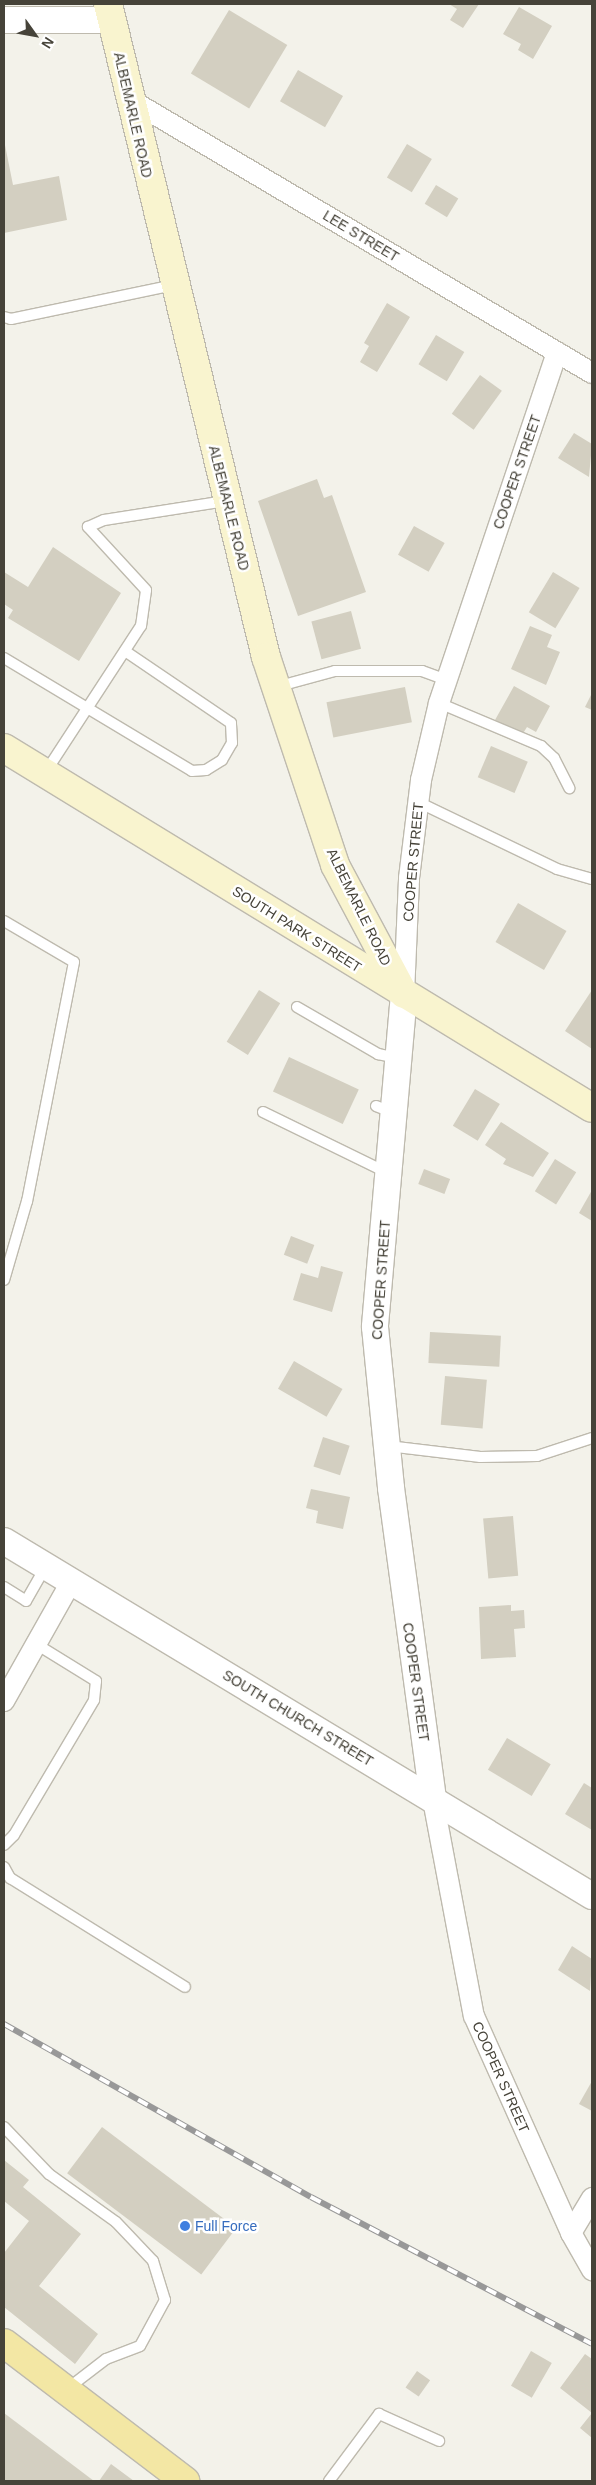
<!DOCTYPE html>
<html>
<head>
<meta charset="utf-8">
<style>
	body { margin:0 }
	#map { position:relative; width:596px; height:2485px; overflow:hidden; background:#f3f2ea; font-family:Arial,sans-serif }
	div>[style] { position:absolute }
	.building>* { inset:0; background:#d3cfc1; transform-origin:0 0 }
	.roads { filter:drop-shadow(1px 0 #bebaae) drop-shadow(-1px 0 #bebaae) drop-shadow(0 1px #bebaae) drop-shadow(0 -1px #bebaae) }
	.service>* { height:10px; margin:-5px; padding:0 5px; transform-origin:5px; border-radius:5px; background:#fff }
	.minor>* { height:20px; margin:-10px; padding:0 10px; transform-origin:10px; border-radius:10px; background:#fff }
	.tertiary>* { height:26px; margin:-13px; padding:0 13px; transform-origin:13px; border-radius:13px; background:#fff }
	.secondary>* { height:28px; margin:-14px; padding:0 14px; transform-origin:14px; border-radius:14px; background:#f9f4cf }
	.primary>* { height:28px; margin:-14px; padding:0 14px; transform-origin:14px; border-radius:14px; background:#f3e7a4 }
	.rail>* { height:5.5px; margin-top:-2.75px; transform-origin:0; background:repeating-linear-gradient(90deg,#fff 0 11px,#989898 0 22px); box-sizing:border-box; border-block:1px solid #989898 }
	.dots>* { width:14px; height:14px; translate:-50% -50%; box-sizing:border-box; border:2px solid #fff; border-radius:50% }
	span { translate:-50% -50%; white-space:nowrap; text-align:center; line-height:1.15; -webkit-text-stroke:5px #fff; paint-order:stroke }
	.street-label { font-size:14px; color:#464339 }
	.shop-label { font-size:14px; color:#366cbe }
	.left { translate:0 -50%; text-align:left }
	.frame { position:absolute; inset:0; border:5px solid #464339; pointer-events:none }
	.north { position:absolute; left:10px; top:10px; width:50px; height:50px; -webkit-text-stroke:4px #fff; paint-order:stroke; rotate:122deg; font-size:14px; font-weight:700; line-height:20px; text-align:center; color:#464339 }
	.north::after { content:''; display:block; margin:auto; width:18px; height:22px; background:#464339; clip-path:polygon(50% 0,100% 100%,50% 72%,0 100%) }
</style>
</head>
<body>
<div id="map">
	<div class="building">
		<div style="clip-path:polygon(449px 4px,479px 4px,463px 28px,450px 20px,457px 9px)"></div>
		<div style="clip-path:polygon(519px 7px,552px 26px,533px 59px,518px 50px,521px 44px,503px 34px)"></div>
		<div style="left:229px;top:10px;width:68px;height:74px;rotate:31deg"></div>
		<div style="left:298px;top:70px;width:52px;height:36px;rotate:30deg"></div>
		<div style="clip-path:polygon(4px 140px,13px 185px,59px 176px,67px 220px,4px 233px)"></div>
		<div style="left:407px;top:144px;width:29px;height:39px;rotate:31deg"></div>
		<div style="left:436px;top:185px;width:26px;height:22px;rotate:31deg"></div>
		<div style="clip-path:polygon(387px 303px,410px 317px,377px 372px,360px 362px,369px 346px,364px 343px)"></div>
		<div style="left:436px;top:335px;width:33px;height:34px;rotate:31deg"></div>
		<div style="left:480px;top:375px;width:27px;height:48px;rotate:36deg"></div>
		<div style="clip-path:polygon(574px 433px,592px 444px,589px 477px,558px 458px)"></div>
		<div style="clip-path:polygon(317px 479px,324px 498px,332px 495px,366px 592px,298px 616px,258px 501px)"></div>
		<div style="left:414px;top:526px;width:35px;height:33px;rotate:29deg"></div>
		<div style="clip-path:polygon(53px 547px,121px 593px,79px 661px,8px 618px,13px 610px,4px 604px,4px 572px,28px 587px)"></div>
		<div style="left:553px;top:572px;width:31px;height:47px;rotate:31deg"></div>
		<div style="left:351px;top:611px;width:39px;height:41px;rotate:75deg"></div>
		<div style="clip-path:polygon(530px 626px,552px 635px,547px 647px,560px 652px,546px 685px,511px 669px)"></div>
		<div style="clip-path:polygon(514px 686px,550px 706px,536px 732px,527px 727px,522px 735px,495px 720px)"></div>
		<div style="left:405px;top:687px;width:36px;height:80px;rotate:79deg"></div>
		<div style="clip-path:polygon(592px 693px,592px 710px,585px 707px)"></div>
		<div style="left:491px;top:746px;width:40px;height:34px;rotate:23deg"></div>
		<div style="left:518px;top:903px;width:56px;height:45px;rotate:30deg"></div>
		<div style="left:259px;top:990px;width:25px;height:61px;rotate:32deg"></div>
		<div style="clip-path:polygon(592px 990px,592px 1049px,565px 1031px)"></div>
		<div style="left:289px;top:1057px;width:77px;height:38px;rotate:25deg"></div>
		<div style="left:475px;top:1089px;width:29px;height:43px;rotate:31deg"></div>
		<div style="clip-path:polygon(501px 1122px,549px 1153px,533px 1177px,503px 1164px,506px 1159px,485px 1145px)"></div>
		<div style="left:555px;top:1159px;width:25px;height:38px;rotate:32deg"></div>
		<div style="left:424px;top:1169px;width:28px;height:16px;rotate:21deg"></div>
		<div style="clip-path:polygon(592px 1190px,592px 1221px,579px 1213px)"></div>
		<div style="left:291px;top:1236px;width:25px;height:20px;rotate:21deg"></div>
		<div style="clip-path:polygon(321px 1266px,343px 1272px,332px 1312px,293px 1300px,301px 1273px,318px 1278px)"></div>
		<div style="left:430px;top:1332px;width:71px;height:31px;rotate:3deg"></div>
		<div style="left:294px;top:1361px;width:56px;height:32px;rotate:30deg"></div>
		<div style="left:445px;top:1376px;width:42px;height:49px;rotate:5deg"></div>
		<div style="left:323px;top:1437px;width:28px;height:31px;rotate:18deg"></div>
		<div style="clip-path:polygon(311px 1489px,350px 1497px,343px 1529px,316px 1523px,318px 1511px,306px 1508px)"></div>
		<div style="left:513px;top:1516px;width:60px;height:30px;rotate:85deg"></div>
		<div style="clip-path:polygon(511px 1605px,511px 1611px,524px 1610px,525px 1628px,514px 1629px,516px 1657px,481px 1659px,479px 1607px)"></div>
		<div style="left:507px;top:1738px;width:51px;height:37px;rotate:31deg"></div>
		<div style="clip-path:polygon(584px 1783px,592px 1788px,592px 1830px,565px 1814px)"></div>
		<div style="clip-path:polygon(572px 1946px,592px 1959px,590px 1991px,558px 1970px)"></div>
		<div style="clip-path:polygon(592px 2081px,592px 2111px,579px 2104px)"></div>
		<div style="left:102px;top:2127px;width:168px;height:58px;rotate:37deg"></div>
		<div style="clip-path:polygon(4px 2160px,29px 2180px,23px 2187px,81px 2234px,39px 2286px,98px 2334px,75px 2364px,4px 2307px,4px 2253px,29px 2221px,4px 2201px)"></div>
		<div style="left:531px;top:2351px;width:24px;height:40px;rotate:30deg"></div>
		<div style="clip-path:polygon(585px 2354px,592px 2359px,592px 2438px,580px 2428px,592px 2413px,560px 2388px)"></div>
		<div style="left:417px;top:2371px;width:16px;height:20px;rotate:35deg"></div>
		<div style="clip-path:polygon(4px 2413px,94px 2481px,4px 2481px)"></div>
		<div style="clip-path:polygon(111px 2464px,134px 2481px,99px 2481px)"></div>
	</div>
	<div class="roads">
		<div class="service">
			<div style="left:4px;top:317px;width:7px;rotate:16deg"></div>
			<div style="left:11px;top:319px;width:167px;rotate:-11.8deg"></div>
			<div style="left:4px;top:658px;width:219px;rotate:31deg"></div>
			<div style="left:192px;top:771px;width:14px;rotate:-4deg"></div>
			<div style="left:206px;top:770px;width:19px;rotate:-32deg"></div>
			<div style="left:222px;top:760px;width:20px;rotate:-60deg"></div>
			<div style="left:232px;top:743px;width:20px;rotate:-93deg"></div>
			<div style="left:231px;top:723px;width:128px;rotate:-145.8deg"></div>
			<div style="left:276px;top:687px;width:61px;rotate:-15.2deg"></div>
			<div style="left:335px;top:671px;width:87px"></div>
			<div style="left:422px;top:671px;width:27px;rotate:20deg"></div>
			<div style="left:439px;top:703px;width:111px;rotate:22.9deg"></div>
			<div style="left:541px;top:746px;width:18px;rotate:43deg"></div>
			<div style="left:554px;top:758px;width:34px;rotate:63deg"></div>
			<div style="left:45px;top:773px;width:176px;rotate:-56.9deg"></div>
			<div style="left:141px;top:626px;width:36px;rotate:-82deg"></div>
			<div style="left:146px;top:590px;width:86px;rotate:-132.6deg"></div>
			<div style="left:88px;top:527px;width:17px;rotate:-24deg"></div>
			<div style="left:104px;top:520px;width:123px;rotate:-8.9deg"></div>
			<div style="left:418px;top:802px;width:154px;rotate:25.7deg"></div>
			<div style="left:557px;top:869px;width:36px;rotate:16deg"></div>
			<div style="left:4px;top:921px;width:81px;rotate:30.4deg"></div>
			<div style="left:74px;top:962px;width:244px;rotate:101.1deg"></div>
			<div style="left:27px;top:1201px;width:82px;rotate:106.2deg"></div>
			<div style="left:297px;top:1007px;width:94px;rotate:30.1deg"></div>
			<div style="left:378px;top:1054px;width:19px;rotate:12deg"></div>
			<div style="left:376px;top:1106px;width:19px;rotate:21deg"></div>
			<div style="left:263px;top:1112px;width:139px;rotate:26deg"></div>
			<div style="left:388px;top:1446px;width:93px;rotate:6.8deg"></div>
			<div style="left:480px;top:1457px;width:57px;rotate:-1deg"></div>
			<div style="left:537px;top:1456px;width:58px;rotate:-18.1deg"></div>
			<div style="left:4px;top:1587px;width:26px;rotate:32deg"></div>
			<div style="left:26px;top:1601px;width:40px;rotate:-60.3deg"></div>
			<div style="left:4px;top:1845px;width:14px;rotate:-45deg"></div>
			<div style="left:14px;top:1835px;width:157px;rotate:-59.3deg"></div>
			<div style="left:94px;top:1700px;width:19px;rotate:-84deg"></div>
			<div style="left:96px;top:1681px;width:70px;rotate:-148.3deg"></div>
			<div style="left:4px;top:1867px;width:13px;rotate:61deg"></div>
			<div style="left:10px;top:1878px;width:206px;rotate:31.9deg"></div>
			<div style="left:4px;top:2127px;width:65px;rotate:46.2deg"></div>
			<div style="left:49px;top:2174px;width:82px;rotate:35.6deg"></div>
			<div style="left:116px;top:2222px;width:54px;rotate:46.5deg"></div>
			<div style="left:153px;top:2261px;width:41px;rotate:72.9deg"></div>
			<div style="left:165px;top:2300px;width:52px;rotate:118.5deg"></div>
			<div style="left:140px;top:2346px;width:36px;rotate:159deg"></div>
			<div style="left:106px;top:2359px;width:49px;rotate:142.4deg"></div>
			<div style="left:329px;top:2481px;width:84px;rotate:-53.3deg"></div>
			<div style="left:379px;top:2414px;width:66px;rotate:24.2deg"></div>
		</div>
		<div class="minor">
			<div style="left:129px;top:99px;width:538px;rotate:30.62deg"></div>
			<div style="left:404px;top:994px;width:116px;rotate:-87.5deg"></div>
			<div style="left:409px;top:878px;width:99px;rotate:-83deg"></div>
			<div style="left:421px;top:780px;width:79px;rotate:-76.8deg"></div>
			<div style="left:439px;top:703px;width:370px;rotate:-71.4deg"></div>
			<div style="left:4px;top:1701px;width:137px;rotate:-60.6deg"></div>
			<div style="left:433px;top:1800px;width:220px;rotate:79.3deg"></div>
			<div style="left:474px;top:2016px;width:238px;rotate:65.9deg"></div>
			<div style="left:571px;top:2233px;width:43px;rotate:60.4deg"></div>
			<div style="left:571px;top:2233px;width:41px;rotate:-59deg"></div>
		</div>
		<div class="tertiary">
			<div style="left:4px;top:20px;width:106px"></div>
			<div style="left:404px;top:994px;width:334px;rotate:95deg"></div>
			<div style="left:375px;top:1327px;width:162px;rotate:84.3deg"></div>
			<div style="left:391px;top:1488px;width:315px;rotate:82.3deg"></div>
			<div style="left:4px;top:1541px;width:687px;rotate:31.12deg"></div>
		</div>
		<div class="secondary">
			<div style="left:108px;top:4px;width:672px;rotate:76.4deg"></div>
			<div style="left:266px;top:657px;width:219px;rotate:71.6deg"></div>
			<div style="left:335px;top:865px;width:146px;rotate:61.9deg"></div>
			<div style="left:4px;top:748px;width:689px;rotate:31.48deg"></div>
		</div>
		<div class="primary">
			<div style="left:4px;top:2343px;width:228px;rotate:37.3deg"></div>
		</div>
	</div>
	<div class="rail">
		<div style="left:4px;top:2024px;width:352px;rotate:29.4deg"></div>
		<div style="left:311px;top:2197px;width:317px;rotate:27.6deg"></div>
	</div>
	<div class="dots">
		<div style="left:185px;top:2226px;background:#3f7fe0"></div>
	</div>
	<div class="street-label">
		<span style="left:133px;top:115px;rotate:77deg">ALBEMARLE ROAD</span>
		<span style="left:361px;top:236px;rotate:31deg">LEE STREET</span>
		<span style="left:517px;top:472px;rotate:-71deg">COOPER STREET</span>
		<span style="left:229px;top:508px;rotate:76deg">ALBEMARLE ROAD</span>
		<span style="left:413px;top:862px;rotate:-85deg">COOPER STREET</span>
		<span style="left:359px;top:907px;rotate:64deg">ALBEMARLE ROAD</span>
		<span style="left:297px;top:929px;rotate:32deg">SOUTH PARK STREET</span>
		<span style="left:381px;top:1280px;rotate:-86deg">COOPER STREET</span>
		<span style="left:416px;top:1682px;rotate:82deg">COOPER STREET</span>
		<span style="left:298px;top:1718px;rotate:31deg">SOUTH CHURCH STREET</span>
		<span style="left:501px;top:2077px;rotate:66deg">COOPER STREET</span>
	</div>
	<div class="shop-label">
		<span class="left" style="left:195px;top:2226px">Full Force</span>
	</div>
	<div class="frame"></div>
	<div class="north">N</div>
</div>
</body>
</html>
